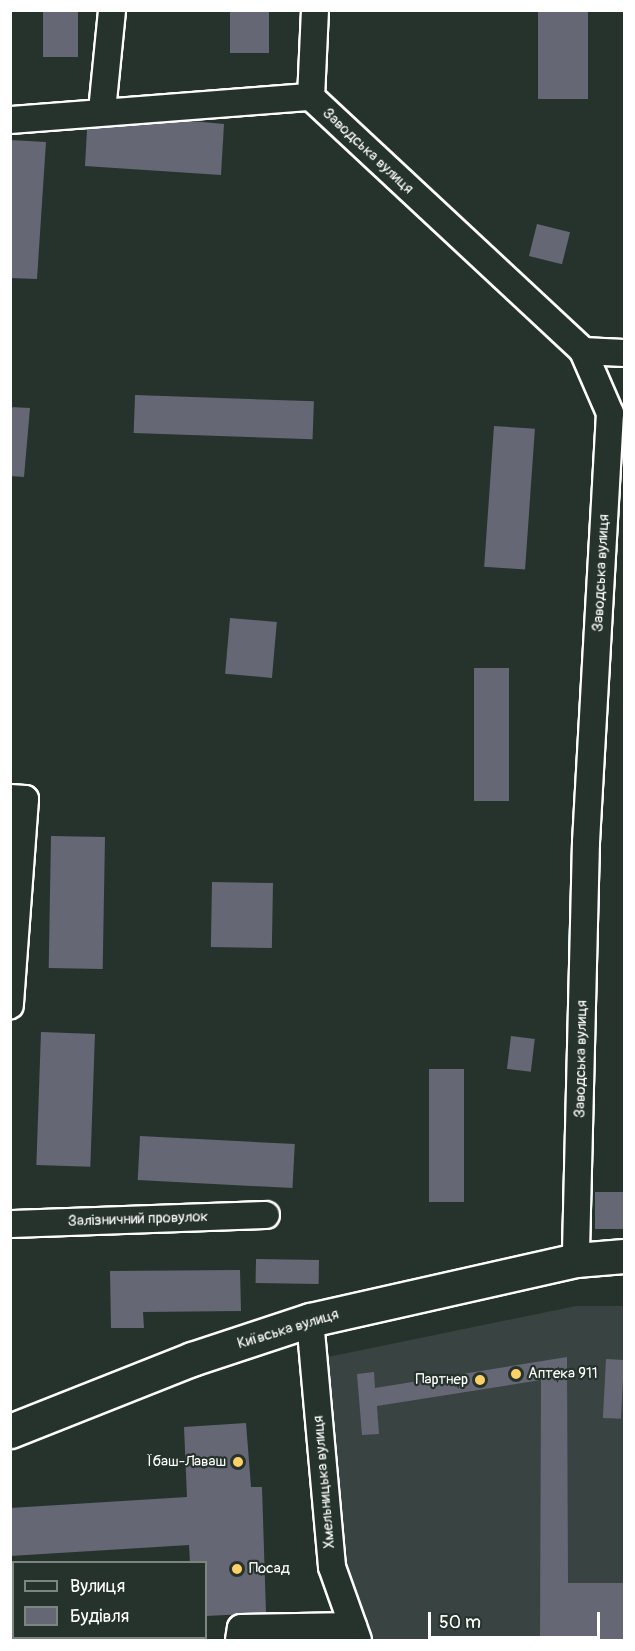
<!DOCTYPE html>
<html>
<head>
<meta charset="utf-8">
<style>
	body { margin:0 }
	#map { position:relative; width:635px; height:1651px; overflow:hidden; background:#26332d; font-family:Pangolin,sans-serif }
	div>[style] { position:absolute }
	.built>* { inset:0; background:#394342 }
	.building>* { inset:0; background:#666774; transform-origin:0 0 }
	.roads { filter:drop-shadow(2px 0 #fff) drop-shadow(-2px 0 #fff) drop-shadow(0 2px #fff) drop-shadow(0 -2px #fff) }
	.minor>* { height:26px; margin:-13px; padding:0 13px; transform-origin:13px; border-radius:13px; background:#26332d }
	.major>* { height:33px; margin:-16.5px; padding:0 16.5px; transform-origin:16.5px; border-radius:16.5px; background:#26332d }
	.dots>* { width:16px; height:16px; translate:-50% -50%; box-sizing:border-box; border:3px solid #26332d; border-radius:50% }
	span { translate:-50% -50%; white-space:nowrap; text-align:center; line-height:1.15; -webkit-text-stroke:4.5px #26332d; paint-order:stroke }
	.street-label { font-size:15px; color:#fff }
	.poi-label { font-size:15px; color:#fff }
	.left { translate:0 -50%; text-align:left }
	.right { translate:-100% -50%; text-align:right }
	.frame { position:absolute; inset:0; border:12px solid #fff; pointer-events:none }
	.legend { position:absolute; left:12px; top:1561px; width:195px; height:78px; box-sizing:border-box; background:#26332d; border:2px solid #7d8581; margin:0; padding:8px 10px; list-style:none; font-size:18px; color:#fff }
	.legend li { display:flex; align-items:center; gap:12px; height:30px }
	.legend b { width:30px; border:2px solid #7d8581 }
	.scale { position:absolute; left:428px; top:1612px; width:172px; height:27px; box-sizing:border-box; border:3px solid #fff; border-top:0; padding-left:8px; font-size:18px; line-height:21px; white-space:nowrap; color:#fff; -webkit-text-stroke:4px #26332d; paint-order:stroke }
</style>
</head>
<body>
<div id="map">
	<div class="built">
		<div style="clip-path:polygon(576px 1306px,624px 1306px,624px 1640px,366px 1640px,342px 1568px,323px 1358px)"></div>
	</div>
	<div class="building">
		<div style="left:43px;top:10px;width:35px;height:47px"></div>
		<div style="left:230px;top:10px;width:39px;height:43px"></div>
		<div style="left:538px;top:10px;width:50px;height:89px"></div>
		<div style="clip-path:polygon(191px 121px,224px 124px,221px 175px,85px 166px,87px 129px)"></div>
		<div style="clip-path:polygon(10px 140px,46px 142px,37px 279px,10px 278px)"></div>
		<div style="left:537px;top:224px;width:34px;height:33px;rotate:14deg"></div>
		<div style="left:135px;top:395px;width:179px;height:38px;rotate:2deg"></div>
		<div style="clip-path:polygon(10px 407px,30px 408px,24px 477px,10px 476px)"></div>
		<div style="left:494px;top:426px;width:41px;height:141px;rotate:4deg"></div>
		<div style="left:230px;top:618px;width:47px;height:56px;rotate:5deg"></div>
		<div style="left:474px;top:668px;width:35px;height:133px"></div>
		<div style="left:51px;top:836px;width:54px;height:132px;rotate:1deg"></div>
		<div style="left:212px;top:882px;width:61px;height:65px;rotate:1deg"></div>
		<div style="left:41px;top:1032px;width:54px;height:133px;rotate:2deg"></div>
		<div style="left:511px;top:1036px;width:24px;height:33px;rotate:7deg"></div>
		<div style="left:429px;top:1069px;width:35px;height:133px"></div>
		<div style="left:140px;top:1136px;width:155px;height:44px;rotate:3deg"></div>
		<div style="left:624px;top:1192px;width:37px;height:29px;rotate:90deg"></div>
		<div style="left:256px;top:1259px;width:63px;height:24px;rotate:1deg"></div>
		<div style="clip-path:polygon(240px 1270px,241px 1311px,143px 1312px,144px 1328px,111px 1328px,110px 1271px)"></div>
		<div style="clip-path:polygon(567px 1357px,568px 1583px,624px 1583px,624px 1641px,540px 1641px,541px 1380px,377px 1406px,379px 1434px,362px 1435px,357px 1374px,374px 1372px,375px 1388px)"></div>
		<div style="left:606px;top:1359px;width:18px;height:59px;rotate:3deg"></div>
		<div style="clip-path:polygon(246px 1423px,251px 1487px,262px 1487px,266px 1613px,206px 1616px,206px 1563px,190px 1563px,189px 1545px,10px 1556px,10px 1508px,187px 1497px,184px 1427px)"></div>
	</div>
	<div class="roads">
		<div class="minor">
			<div style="left:315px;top:10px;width:87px;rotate:92.6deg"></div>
			<div style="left:311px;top:97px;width:372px;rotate:43deg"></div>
			<div style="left:583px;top:351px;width:68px;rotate:66.5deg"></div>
			<div style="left:610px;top:413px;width:430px;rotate:93.2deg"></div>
			<div style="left:586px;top:842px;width:418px;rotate:91.4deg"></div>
			<div style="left:102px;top:111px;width:101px;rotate:-84.3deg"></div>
			<div style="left:10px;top:120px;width:302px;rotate:-4.4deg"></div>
			<div style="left:583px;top:351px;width:41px;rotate:2.8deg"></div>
			<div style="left:10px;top:798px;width:15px;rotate:4deg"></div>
			<div style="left:25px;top:799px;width:207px;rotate:94.2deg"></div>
			<div style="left:10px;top:1224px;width:256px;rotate:-2deg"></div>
			<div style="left:310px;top:1320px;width:248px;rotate:84.9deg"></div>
			<div style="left:332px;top:1567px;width:77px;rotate:70.4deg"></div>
			<div style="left:239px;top:1640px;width:12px;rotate:-81deg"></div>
			<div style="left:241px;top:1628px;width:112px;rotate:-1deg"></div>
		</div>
		<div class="major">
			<div style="left:10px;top:1431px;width:196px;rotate:-21.6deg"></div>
			<div style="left:192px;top:1359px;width:124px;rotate:-18.3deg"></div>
			<div style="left:310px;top:1320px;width:273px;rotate:-12.7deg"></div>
			<div style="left:576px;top:1260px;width:48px;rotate:-4.8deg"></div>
		</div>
	</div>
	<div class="dots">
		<div style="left:516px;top:1374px;background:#ffd166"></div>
		<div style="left:480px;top:1380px;background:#ffd166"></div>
		<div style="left:238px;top:1462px;background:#ffd166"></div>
		<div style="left:237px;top:1569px;background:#ffd166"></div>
	</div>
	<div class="street-label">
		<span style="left:368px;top:151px;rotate:43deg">Заводська вулиця</span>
		<span style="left:601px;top:573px;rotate:-87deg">Заводська вулиця</span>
		<span style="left:581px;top:1059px;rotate:-89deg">Заводська вулиця</span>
		<span style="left:138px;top:1219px;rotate:-2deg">Залізничний провулок</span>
		<span style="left:288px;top:1329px;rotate:-17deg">Київська вулиця</span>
		<span style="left:324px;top:1482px;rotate:-95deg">Хмельницька вулиця</span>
	</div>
	<div class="poi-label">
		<span class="left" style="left:528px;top:1374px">Аптека 911</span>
		<span class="right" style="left:468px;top:1380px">Партнер</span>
		<span class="right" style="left:226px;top:1462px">Їбаш-Лаваш</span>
		<span class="left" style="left:249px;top:1569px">Посад</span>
	</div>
	<div class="frame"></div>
	<ul class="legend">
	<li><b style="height:8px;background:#26332d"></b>Вулиця</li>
	<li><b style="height:16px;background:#666774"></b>Будівля</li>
	</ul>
	<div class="scale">50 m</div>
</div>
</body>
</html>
